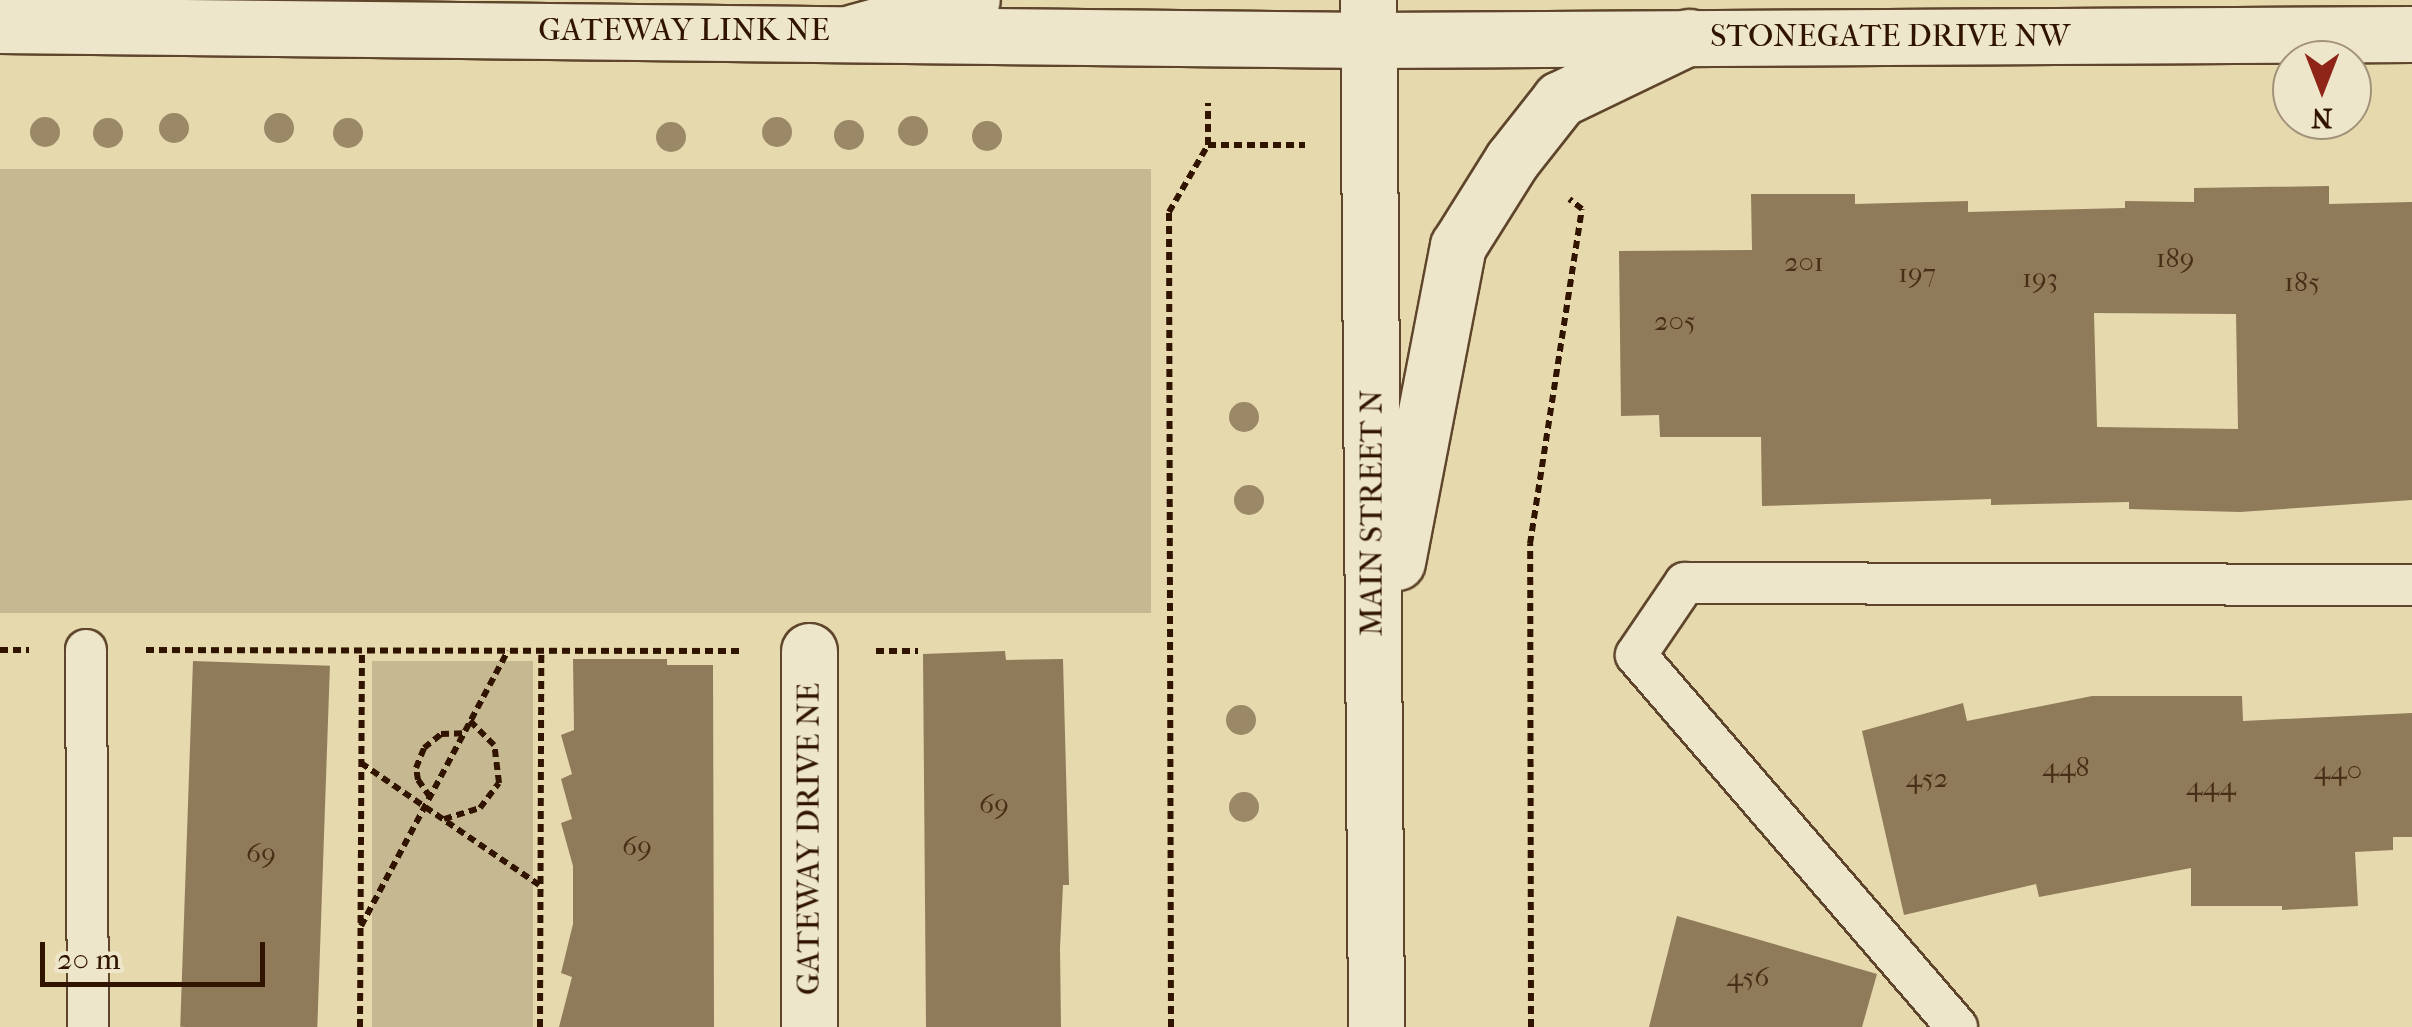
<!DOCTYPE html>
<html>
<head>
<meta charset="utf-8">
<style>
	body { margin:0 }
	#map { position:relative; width:2412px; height:1027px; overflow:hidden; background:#e5d9ad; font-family:"IM FELL French Canon",serif }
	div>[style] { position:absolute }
	.green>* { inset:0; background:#c6b890; transform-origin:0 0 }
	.building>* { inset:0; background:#8f7a5a; transform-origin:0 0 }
	.path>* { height:6px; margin-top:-3px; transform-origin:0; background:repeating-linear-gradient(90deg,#311400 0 8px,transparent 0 13px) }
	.roads { filter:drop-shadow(2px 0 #5e452b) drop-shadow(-2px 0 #5e452b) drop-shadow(0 2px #5e452b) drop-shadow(0 -2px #5e452b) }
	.lane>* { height:40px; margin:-20px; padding:0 20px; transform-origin:20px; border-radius:20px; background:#eee6ca }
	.street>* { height:55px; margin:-27.5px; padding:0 27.5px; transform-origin:27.5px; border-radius:27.5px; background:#eee6ca }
	.secondary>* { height:55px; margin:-27.5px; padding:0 27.5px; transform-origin:27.5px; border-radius:27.5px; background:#eee6ca }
	.trees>* { width:30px; height:30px; margin:-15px; border-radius:50%; background:#9b8866 }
	span { translate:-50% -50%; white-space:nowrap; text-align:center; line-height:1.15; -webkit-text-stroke:8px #eee6ca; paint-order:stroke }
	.number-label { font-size:28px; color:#482e16 }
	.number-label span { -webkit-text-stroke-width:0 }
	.street-label { font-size:32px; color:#311400 }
	.north { position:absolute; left:2272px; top:40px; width:100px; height:100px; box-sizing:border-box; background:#eee6ca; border:2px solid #a29279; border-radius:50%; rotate:180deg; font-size:28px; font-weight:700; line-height:40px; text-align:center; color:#311400 }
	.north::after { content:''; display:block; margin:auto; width:35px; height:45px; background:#8f2418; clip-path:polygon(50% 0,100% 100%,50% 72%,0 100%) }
	.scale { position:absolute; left:40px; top:942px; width:225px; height:45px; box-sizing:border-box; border:5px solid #311400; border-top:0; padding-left:12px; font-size:30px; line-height:35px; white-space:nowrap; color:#311400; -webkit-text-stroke:8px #eee6ca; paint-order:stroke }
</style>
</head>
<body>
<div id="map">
	<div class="green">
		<div style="left:0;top:169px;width:1151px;height:444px"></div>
		<div style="left:372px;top:661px;width:161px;height:366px"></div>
	</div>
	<div class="building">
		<div style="clip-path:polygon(evenodd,2329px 186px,2329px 204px,2412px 202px,2412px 500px,2240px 512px,2129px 509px,2129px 502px,1991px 505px,1991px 499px,1762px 506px,1761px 437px,1660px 437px,1659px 415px,1621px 416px,1619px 251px,1752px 250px,1751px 194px,1855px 194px,1855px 204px,1968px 201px,1968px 212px,2125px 208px,2125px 201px,2194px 202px,2194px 188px,2329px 186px,2094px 313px,2236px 314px,2238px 429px,2097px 427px,2094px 313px)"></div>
		<div style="clip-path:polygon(1005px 651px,1006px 660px,1063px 659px,1069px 885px,1063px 885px,1060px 948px,1061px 1027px,926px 1027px,923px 654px)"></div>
		<div style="clip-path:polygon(573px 659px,667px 659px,667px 665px,713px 665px,714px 1027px,559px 1027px,572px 977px,561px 973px,573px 924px,573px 866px,561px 823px,572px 819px,561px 779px,572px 774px,561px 735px,574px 730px)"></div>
		<div style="left:193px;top:661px;width:137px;height:366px;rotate:2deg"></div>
		<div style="clip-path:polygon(2092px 696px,2242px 696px,2243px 721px,2412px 713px,2412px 837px,2393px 837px,2393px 850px,2355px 852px,2358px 906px,2282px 910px,2282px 906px,2191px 906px,2191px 868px,2039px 897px,2036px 884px,1904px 915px,1862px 731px,1963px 703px,1967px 721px)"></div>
		<div style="clip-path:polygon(1677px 916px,1877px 974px,1862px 1027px,1649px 1027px)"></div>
	</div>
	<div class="path">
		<div style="left:1208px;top:145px;width:97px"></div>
		<div style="left:0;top:650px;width:29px"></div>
		<div style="left:146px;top:650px;width:598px;rotate:0.1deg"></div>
		<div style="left:876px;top:651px;width:42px"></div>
		<div style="left:361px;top:763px;width:216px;rotate:34.4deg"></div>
		<div style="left:430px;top:797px;width:21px;rotate:-125deg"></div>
		<div style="left:418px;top:780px;width:12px;rotate:-99deg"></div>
		<div style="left:416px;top:768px;width:22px;rotate:-68deg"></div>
		<div style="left:424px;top:748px;width:22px;rotate:-39deg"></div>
		<div style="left:441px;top:734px;width:23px;rotate:-2deg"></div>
		<div style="left:444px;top:819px;width:38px;rotate:-17deg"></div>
		<div style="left:480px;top:808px;width:31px;rotate:-53deg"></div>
		<div style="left:499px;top:783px;width:38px;rotate:-97deg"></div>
		<div style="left:494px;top:745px;width:34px;rotate:-135deg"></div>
		<div style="left:361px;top:926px;width:312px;rotate:-61.9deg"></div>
		<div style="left:360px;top:1027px;width:376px;rotate:-89.7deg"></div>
		<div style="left:540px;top:1027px;width:376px;rotate:-89.8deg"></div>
		<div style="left:1171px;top:1027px;width:815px;rotate:-90.14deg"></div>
		<div style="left:1169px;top:212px;width:78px;rotate:-59.8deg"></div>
		<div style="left:1208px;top:145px;width:42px;rotate:-90deg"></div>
		<div style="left:1531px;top:1027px;width:483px;rotate:-90.1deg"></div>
		<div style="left:1530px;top:544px;width:339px;rotate:-81.2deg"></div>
		<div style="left:1582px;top:209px;width:16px;rotate:-142deg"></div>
	</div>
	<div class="roads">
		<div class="lane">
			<div style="left:86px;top:650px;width:377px;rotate:89.7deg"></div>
			<div style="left:1957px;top:1027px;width:491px;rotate:-130.8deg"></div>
			<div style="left:1636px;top:655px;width:87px;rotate:-55.8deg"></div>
			<div style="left:1685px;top:583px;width:727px;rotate:0.16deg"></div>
		</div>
		<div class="street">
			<div style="left:0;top:25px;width:1369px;rotate:0.63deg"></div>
			<div style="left:1369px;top:40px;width:1043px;rotate:-0.33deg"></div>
			<div style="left:809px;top:651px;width:376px;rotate:90deg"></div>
		</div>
		<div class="secondary">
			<div style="left:1368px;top:0;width:1027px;rotate:89.55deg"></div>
			<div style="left:854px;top:32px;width:122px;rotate:-15.2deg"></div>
			<div style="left:1397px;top:562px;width:322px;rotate:-79.1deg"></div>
			<div style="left:1458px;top:246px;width:102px;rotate:-57.9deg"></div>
			<div style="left:1512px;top:160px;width:78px;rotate:-51.8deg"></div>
			<div style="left:1560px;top:99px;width:143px;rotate:-25.7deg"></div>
		</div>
	</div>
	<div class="trees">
		<div style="left:174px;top:128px"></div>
		<div style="left:279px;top:128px"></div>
		<div style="left:913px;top:131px"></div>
		<div style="left:45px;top:132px"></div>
		<div style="left:777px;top:132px"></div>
		<div style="left:108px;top:133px"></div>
		<div style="left:348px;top:133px"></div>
		<div style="left:849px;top:135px"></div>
		<div style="left:987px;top:136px"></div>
		<div style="left:671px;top:137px"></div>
		<div style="left:1244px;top:417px"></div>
		<div style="left:1249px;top:500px"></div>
		<div style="left:1241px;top:720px"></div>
		<div style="left:1244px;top:807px"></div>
	</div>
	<div class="number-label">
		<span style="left:2175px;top:258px">189</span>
		<span style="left:1804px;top:262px">201</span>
		<span style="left:1917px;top:273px">197</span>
		<span style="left:2040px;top:278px">193</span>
		<span style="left:2302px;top:282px">185</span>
		<span style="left:1675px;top:321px">205</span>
		<span style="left:2066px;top:767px">448</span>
		<span style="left:2338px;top:770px">440</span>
		<span style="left:1927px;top:778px">452</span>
		<span style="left:2211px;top:786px">444</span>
		<span style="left:994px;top:804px">69</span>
		<span style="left:637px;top:846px">69</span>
		<span style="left:261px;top:853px">69</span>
		<span style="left:1748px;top:977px">456</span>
	</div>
	<div class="street-label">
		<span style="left:684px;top:30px">GATEWAY LINK NE</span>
		<span style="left:1890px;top:36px">STONEGATE DRIVE NW</span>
		<span style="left:1372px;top:513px;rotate:-90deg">MAIN STREET N</span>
		<span style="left:809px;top:839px;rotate:-90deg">GATEWAY DRIVE NE</span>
	</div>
	<div class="north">N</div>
	<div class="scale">20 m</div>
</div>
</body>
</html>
